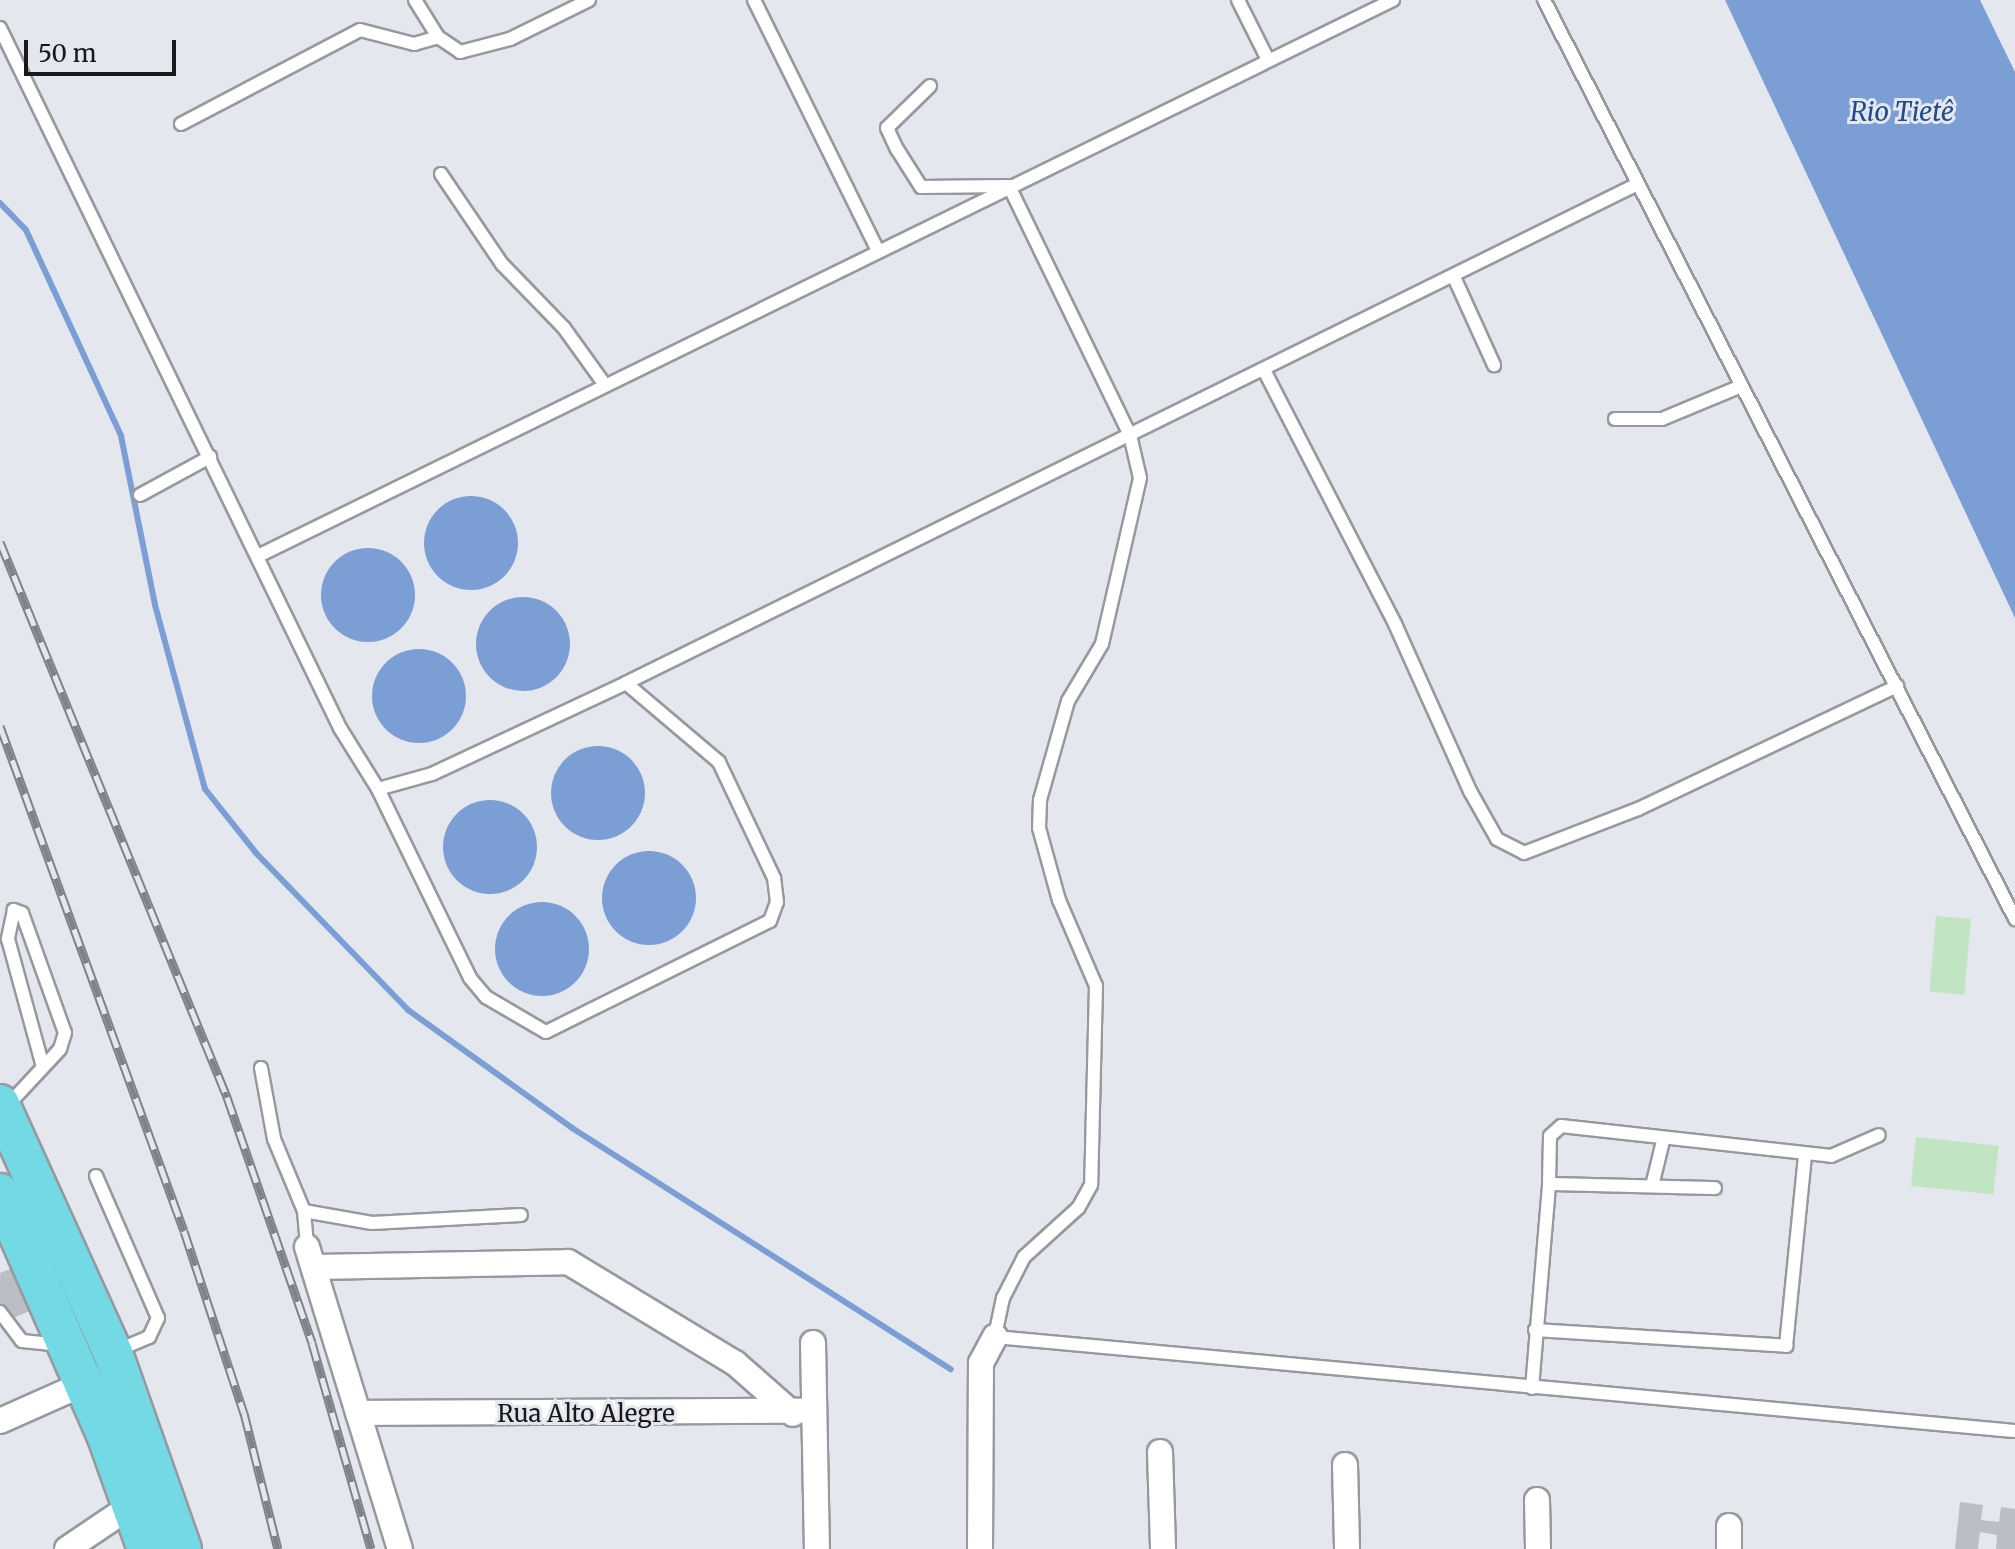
<!DOCTYPE html>
<html>
<head>
<meta charset="utf-8">
<style>
	body { margin:0 }
	#map { position:relative; width:2015px; height:1549px; overflow:hidden; background:#e5e7ee; font-family:Merriweather,serif }
	div>[style] { position:absolute }
	.green>* { inset:0; background:#c1e4c3; transform-origin:0 0 }
	.water>* { inset:0; background:#7b9fd5 }
	.round { border-radius:50% }
	.stream>* { height:6px; margin:-3px; padding:0 3px; transform-origin:3px; border-radius:3px; background:#7b9fd5 }
	.building>* { inset:0; background:#bcbec5 }
	.roads { filter:drop-shadow(2px 0 #97999f) drop-shadow(-2px 0 #97999f) drop-shadow(0 2px #97999f) drop-shadow(0 -2px #97999f) }
	.service>* { height:12px; margin:-6px; padding:0 6px; transform-origin:6px; border-radius:6px; background:#fff }
	.minor>* { height:24px; margin:-12px; padding:0 12px; transform-origin:12px; border-radius:12px; background:#fff }
	.primary>* { height:38px; margin:-19px; padding:0 19px; transform-origin:19px; border-radius:19px; background:#73d9e5 }
	.rail>* { height:9px; margin-top:-4.5px; transform-origin:0; background:repeating-linear-gradient(90deg,#e5e7ee 0 18px,#818287 0 36px); box-sizing:border-box; border-block:2px solid #818287 }
	span { translate:-50% -50%; white-space:nowrap; text-align:center; line-height:1.15; -webkit-text-stroke:6px #e5e7ee; paint-order:stroke }
	.street-label { font-size:24px; color:#19191c }
	.water-label { font-size:26px; color:#204c8d; font-style:italic }
	.scale { position:absolute; left:24px; top:40px; width:152px; height:36px; box-sizing:border-box; border:4px solid #19191c; border-top:0; padding-left:10px; font-size:24px; line-height:28px; white-space:nowrap; color:#19191c; -webkit-text-stroke:6px #e5e7ee; paint-order:stroke }
</style>
</head>
<body>
<div id="map">
	<div class="green">
		<div style="left:1936px;top:916px;width:35px;height:76px;rotate:5deg"></div>
		<div style="left:1916px;top:1137px;width:83px;height:49px;rotate:6deg"></div>
	</div>
	<div class="water">
		<div style="clip-path:polygon(1725px 0,1980px 0,2015px 72px,2015px 618px)"></div>
		<div class="round" style="left:424px;top:496px;width:94px;height:94px"></div>
		<div class="round" style="left:321px;top:548px;width:94px;height:94px"></div>
		<div class="round" style="left:476px;top:597px;width:94px;height:94px"></div>
		<div class="round" style="left:372px;top:649px;width:94px;height:94px"></div>
		<div class="round" style="left:551px;top:746px;width:94px;height:94px"></div>
		<div class="round" style="left:443px;top:800px;width:94px;height:94px"></div>
		<div class="round" style="left:602px;top:851px;width:94px;height:94px"></div>
		<div class="round" style="left:495px;top:902px;width:94px;height:94px"></div>
	</div>
	<div class="stream">
		<div style="left:0;top:203px;width:37px;rotate:46deg"></div>
		<div style="left:26px;top:230px;width:227px;rotate:65.2deg"></div>
		<div style="left:121px;top:436px;width:172px;rotate:78.6deg"></div>
		<div style="left:155px;top:605px;width:191px;rotate:74.8deg"></div>
		<div style="left:205px;top:789px;width:82px;rotate:51.4deg"></div>
		<div style="left:256px;top:853px;width:219px;rotate:45.9deg"></div>
		<div style="left:408px;top:1010px;width:202px;rotate:35.7deg"></div>
		<div style="left:572px;top:1128px;width:449px;rotate:32.5deg"></div>
	</div>
	<div class="building">
		<div style="clip-path:polygon(13px 1268px,30px 1311px,0 1323px,0 1273px)"></div>
		<div style="clip-path:polygon(1960px 1502px,1983px 1505px,1981px 1520px,1999px 1522px,2001px 1507px,2015px 1509px,2015px 1549px,1996px 1549px,1997px 1535px,1980px 1532px,1978px 1549px,1955px 1549px)"></div>
	</div>
	<div class="roads">
		<div class="service">
			<div style="left:415px;top:0;width:44px;rotate:58.1deg"></div>
			<div style="left:438px;top:37px;width:27px;rotate:34deg"></div>
			<div style="left:460px;top:52px;width:52px;rotate:-14.6deg"></div>
			<div style="left:510px;top:39px;width:88px;rotate:-26.3deg"></div>
			<div style="left:754px;top:0;width:280px;rotate:63.7deg"></div>
			<div style="left:1238px;top:0;width:67px;rotate:63.4deg"></div>
			<div style="left:1544px;top:0;width:1033px;rotate:62.86deg"></div>
			<div style="left:0;top:28px;width:778px;rotate:64.09deg"></div>
			<div style="left:340px;top:728px;width:72px;rotate:58.1deg"></div>
			<div style="left:378px;top:789px;width:56px;rotate:-15.5deg"></div>
			<div style="left:432px;top:774px;width:214px;rotate:-25.1deg"></div>
			<div style="left:626px;top:683px;width:1126px;rotate:-26.25deg"></div>
			<div style="left:930px;top:86px;width:60px;rotate:135.7deg"></div>
			<div style="left:887px;top:128px;width:23px;rotate:65deg"></div>
			<div style="left:897px;top:149px;width:45px;rotate:57.7deg"></div>
			<div style="left:921px;top:187px;width:88px;rotate:-0.7deg"></div>
			<div style="left:1009px;top:186px;width:277px;rotate:64.1deg"></div>
			<div style="left:1130px;top:435px;width:44px;rotate:76.9deg"></div>
			<div style="left:1140px;top:478px;width:170px;rotate:102.9deg"></div>
			<div style="left:1102px;top:644px;width:66px;rotate:120.8deg"></div>
			<div style="left:1068px;top:701px;width:103px;rotate:105.8deg"></div>
			<div style="left:1040px;top:800px;width:28px;rotate:92deg"></div>
			<div style="left:1039px;top:828px;width:75px;rotate:74.5deg"></div>
			<div style="left:1059px;top:900px;width:94px;rotate:66.7deg"></div>
			<div style="left:1096px;top:986px;width:199px;rotate:91.4deg"></div>
			<div style="left:1091px;top:1185px;width:26px;rotate:119deg"></div>
			<div style="left:1078px;top:1208px;width:73px;rotate:137.8deg"></div>
			<div style="left:1024px;top:1257px;width:46px;rotate:117.1deg"></div>
			<div style="left:1003px;top:1298px;width:40px;rotate:102deg"></div>
			<div style="left:995px;top:1337px;width:1024px;rotate:5.27deg"></div>
			<div style="left:181px;top:124px;width:202px;rotate:-27.7deg"></div>
			<div style="left:360px;top:30px;width:56px;rotate:14.5deg"></div>
			<div style="left:414px;top:44px;width:25px;rotate:-16deg"></div>
			<div style="left:441px;top:174px;width:109px;rotate:55.9deg"></div>
			<div style="left:502px;top:264px;width:89px;rotate:45.9deg"></div>
			<div style="left:564px;top:328px;width:70px;rotate:54.3deg"></div>
			<div style="left:1454px;top:277px;width:97px;rotate:65.6deg"></div>
			<div style="left:1265px;top:372px;width:284px;rotate:62.7deg"></div>
			<div style="left:1395px;top:624px;width:183px;rotate:65.8deg"></div>
			<div style="left:1470px;top:791px;width:55px;rotate:60.6deg"></div>
			<div style="left:1497px;top:839px;width:30px;rotate:27deg"></div>
			<div style="left:1524px;top:853px;width:122px;rotate:-21.1deg"></div>
			<div style="left:1638px;top:809px;width:287px;rotate:-25.4deg"></div>
			<div style="left:1615px;top:419px;width:47px"></div>
			<div style="left:1662px;top:419px;width:83px;rotate:-22.6deg"></div>
			<div style="left:140px;top:495px;width:80px;rotate:-28.5deg"></div>
			<div style="left:258px;top:556px;width:1264px;rotate:-26.1deg"></div>
			<div style="left:378px;top:789px;width:210px;rotate:64deg"></div>
			<div style="left:470px;top:978px;width:25px;rotate:50deg"></div>
			<div style="left:486px;top:997px;width:69px;rotate:30.3deg"></div>
			<div style="left:546px;top:1032px;width:250px;rotate:-26.4deg"></div>
			<div style="left:770px;top:921px;width:20px;rotate:-70deg"></div>
			<div style="left:777px;top:902px;width:24px;rotate:-97deg"></div>
			<div style="left:774px;top:878px;width:128px;rotate:-115.4deg"></div>
			<div style="left:719px;top:762px;width:122px;rotate:-139.7deg"></div>
			<div style="left:261px;top:1068px;width:72px;rotate:79.6deg"></div>
			<div style="left:274px;top:1139px;width:78px;rotate:67.4deg"></div>
			<div style="left:304px;top:1211px;width:69px;rotate:10deg"></div>
			<div style="left:372px;top:1223px;width:149px;rotate:-3.1deg"></div>
			<div style="left:8px;top:1105px;width:76px;rotate:-47.1deg"></div>
			<div style="left:60px;top:1049px;width:17px;rotate:-73deg"></div>
			<div style="left:65px;top:1033px;width:127px;rotate:-109.7deg"></div>
			<div style="left:22px;top:913px;width:9px;rotate:-159deg"></div>
			<div style="left:14px;top:910px;width:30px;rotate:102deg"></div>
			<div style="left:8px;top:939px;width:129px;rotate:74.7deg"></div>
			<div style="left:96px;top:1176px;width:155px;rotate:66.4deg"></div>
			<div style="left:158px;top:1318px;width:21px;rotate:115deg"></div>
			<div style="left:149px;top:1337px;width:36px;rotate:157deg"></div>
			<div style="left:1549px;top:1184px;width:48px;rotate:-88.8deg"></div>
			<div style="left:1550px;top:1136px;width:15px;rotate:-42deg"></div>
			<div style="left:1561px;top:1126px;width:272px;rotate:6.3deg"></div>
			<div style="left:1831px;top:1156px;width:52px;rotate:-23.6deg"></div>
			<div style="left:1652px;top:1186px;width:46px;rotate:-76.3deg"></div>
			<div style="left:304px;top:1211px;width:36px;rotate:85deg"></div>
			<div style="left:0;top:1312px;width:36px;rotate:53deg"></div>
			<div style="left:22px;top:1341px;width:39px;rotate:6deg"></div>
			<div style="left:1535px;top:1330px;width:252px;rotate:3.6deg"></div>
			<div style="left:1786px;top:1346px;width:193px;rotate:-84.3deg"></div>
			<div style="left:1532px;top:1388px;width:205px;rotate:-85.2deg"></div>
			<div style="left:1549px;top:1184px;width:166px;rotate:1.4deg"></div>
		</div>
		<div class="minor">
			<div style="left:307px;top:1247px;width:316px;rotate:72.9deg"></div>
			<div style="left:314px;top:1267px;width:254px;rotate:-1.1deg"></div>
			<div style="left:568px;top:1262px;width:195px;rotate:31.2deg"></div>
			<div style="left:735px;top:1363px;width:77px;rotate:41.3deg"></div>
			<div style="left:813px;top:1343px;width:206px;rotate:88.9deg"></div>
			<div style="left:358px;top:1413px;width:456px;rotate:-0.3deg"></div>
			<div style="left:0;top:1421px;width:91px;rotate:-24deg"></div>
			<div style="left:1160px;top:1452px;width:97px;rotate:88.2deg"></div>
			<div style="left:1345px;top:1465px;width:84px;rotate:88.6deg"></div>
			<div style="left:1537px;top:1500px;width:49px;rotate:88.8deg"></div>
			<div style="left:67px;top:1549px;width:89px;rotate:-34deg"></div>
			<div style="left:980px;top:1549px;width:186px;rotate:-89.7deg"></div>
			<div style="left:981px;top:1363px;width:30px;rotate:-62deg"></div>
			<div style="left:1729px;top:1549px;width:23px;rotate:-90deg"></div>
		</div>
		<div class="primary">
			<div style="left:0;top:1104px;width:273px;rotate:65.6deg"></div>
			<div style="left:113px;top:1353px;width:208px;rotate:70.6deg"></div>
			<div style="left:0;top:1193px;width:263px;rotate:66.3deg"></div>
			<div style="left:106px;top:1434px;width:122px;rotate:70.4deg"></div>
		</div>
	</div>
	<div class="rail">
		<div style="left:0;top:542px;width:600px;rotate:67.75deg"></div>
		<div style="left:227px;top:1097px;width:260px;rotate:70.9deg"></div>
		<div style="left:312px;top:1343px;width:214px;rotate:74deg"></div>
		<div style="left:0;top:726px;width:537px;rotate:69.98deg"></div>
		<div style="left:184px;top:1231px;width:192px;rotate:71.8deg"></div>
		<div style="left:244px;top:1413px;width:140px;rotate:76deg"></div>
	</div>
	<div class="street-label">
		<span style="left:586px;top:1414px">Rua Alto Alegre</span>
	</div>
	<div class="water-label">
		<span style="left:1902px;top:112px">Rio Tietê</span>
	</div>
	<div class="scale">50 m</div>
</div>
</body>
</html>
